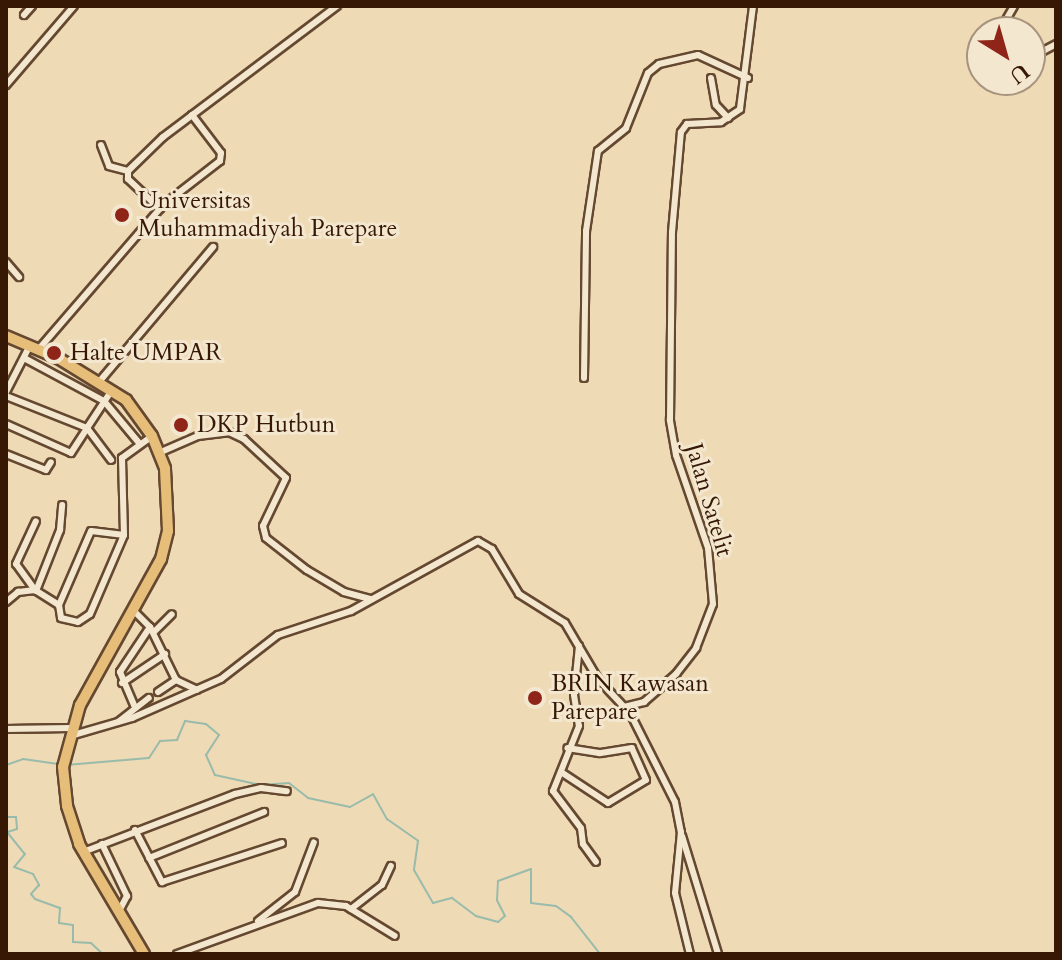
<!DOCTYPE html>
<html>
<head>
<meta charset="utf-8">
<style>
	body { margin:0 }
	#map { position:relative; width:1062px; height:960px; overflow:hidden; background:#eedab5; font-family:Cardo,serif }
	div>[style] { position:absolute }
	.stream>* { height:2px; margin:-1px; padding:0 1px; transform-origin:1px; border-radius:1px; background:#99bbab }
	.roads { filter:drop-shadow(2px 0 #654830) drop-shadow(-2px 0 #654830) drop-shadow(0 2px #654830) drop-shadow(0 -2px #654830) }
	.minor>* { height:6px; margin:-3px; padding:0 3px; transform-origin:3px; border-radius:3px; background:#f4e7cf }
	.trunk>* { height:10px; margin:-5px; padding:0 5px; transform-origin:5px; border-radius:5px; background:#e7bd7a }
	.dots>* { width:22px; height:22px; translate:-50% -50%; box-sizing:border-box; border:4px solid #f4e7cf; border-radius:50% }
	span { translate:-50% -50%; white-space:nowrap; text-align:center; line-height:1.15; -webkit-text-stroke:6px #f4e7cf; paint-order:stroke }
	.poi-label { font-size:24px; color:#371804 }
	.left { translate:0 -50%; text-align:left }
	.street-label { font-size:24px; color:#371804 }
	.frame { position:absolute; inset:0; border:8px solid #371804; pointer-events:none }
	.north { position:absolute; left:966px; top:16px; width:80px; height:80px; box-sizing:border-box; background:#f4e7cf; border:2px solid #a8947e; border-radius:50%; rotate:143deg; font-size:22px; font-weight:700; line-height:32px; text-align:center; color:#371804 }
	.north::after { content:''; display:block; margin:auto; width:28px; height:36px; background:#8f2418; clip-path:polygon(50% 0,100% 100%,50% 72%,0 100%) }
</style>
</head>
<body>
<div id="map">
	<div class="stream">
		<div style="left:6px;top:765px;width:18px;rotate:-19deg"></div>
		<div style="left:23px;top:759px;width:37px;rotate:8deg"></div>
		<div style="left:66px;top:765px;width:83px;rotate:-4.8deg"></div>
		<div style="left:149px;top:758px;width:20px;rotate:-57deg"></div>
		<div style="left:160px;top:741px;width:17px;rotate:-3deg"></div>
		<div style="left:177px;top:740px;width:21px;rotate:-67deg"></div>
		<div style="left:185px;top:721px;width:21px;rotate:8deg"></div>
		<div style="left:206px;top:724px;width:17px;rotate:40deg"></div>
		<div style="left:219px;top:735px;width:24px;rotate:123deg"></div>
		<div style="left:206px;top:755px;width:22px;rotate:66deg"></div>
		<div style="left:215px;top:775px;width:47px;rotate:12.3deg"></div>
		<div style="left:261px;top:785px;width:28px;rotate:-4deg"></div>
		<div style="left:289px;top:783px;width:24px;rotate:38deg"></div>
		<div style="left:308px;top:798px;width:43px;rotate:12.1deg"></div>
		<div style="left:350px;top:807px;width:26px;rotate:-29deg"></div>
		<div style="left:373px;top:794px;width:29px;rotate:61deg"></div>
		<div style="left:387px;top:819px;width:38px;rotate:35deg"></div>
		<div style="left:418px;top:841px;width:29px;rotate:98deg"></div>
		<div style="left:414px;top:870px;width:38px;rotate:60deg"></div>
		<div style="left:433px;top:903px;width:20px;rotate:-15deg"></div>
		<div style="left:452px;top:898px;width:30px;rotate:37deg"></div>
		<div style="left:476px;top:916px;width:23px;rotate:15deg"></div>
		<div style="left:498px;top:922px;width:9px;rotate:-41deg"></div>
		<div style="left:505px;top:916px;width:18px;rotate:-117deg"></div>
		<div style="left:497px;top:900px;width:19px;rotate:-87deg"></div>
		<div style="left:498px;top:881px;width:35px;rotate:-20deg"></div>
		<div style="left:531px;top:869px;width:34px;rotate:90deg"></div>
		<div style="left:531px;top:903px;width:25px;rotate:7deg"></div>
		<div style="left:556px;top:906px;width:19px;rotate:36deg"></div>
		<div style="left:571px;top:917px;width:47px;rotate:51.9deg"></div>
		<div style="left:6px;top:817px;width:10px"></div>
		<div style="left:16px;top:817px;width:12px;rotate:85deg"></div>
		<div style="left:17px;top:829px;width:10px;rotate:163deg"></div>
		<div style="left:7px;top:832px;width:28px;rotate:51deg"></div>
		<div style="left:25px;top:854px;width:17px;rotate:130deg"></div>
		<div style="left:14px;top:867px;width:20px;rotate:20deg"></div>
		<div style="left:33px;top:874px;width:13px;rotate:61deg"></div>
		<div style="left:39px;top:885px;width:12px;rotate:132deg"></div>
		<div style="left:31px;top:894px;width:6px;rotate:51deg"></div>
		<div style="left:35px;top:899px;width:27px;rotate:20deg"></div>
		<div style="left:60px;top:908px;width:15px;rotate:94deg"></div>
		<div style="left:59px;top:923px;width:14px;rotate:8deg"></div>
		<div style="left:73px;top:925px;width:17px;rotate:90deg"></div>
		<div style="left:73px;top:942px;width:18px;rotate:3deg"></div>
		<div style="left:91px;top:943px;width:16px;rotate:43deg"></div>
	</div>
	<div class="roads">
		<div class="minor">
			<div style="left:24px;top:15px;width:12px;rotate:-48deg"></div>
			<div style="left:999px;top:32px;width:30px;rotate:-60deg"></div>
			<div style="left:1030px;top:58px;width:30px;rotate:-28deg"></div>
			<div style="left:711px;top:78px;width:27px;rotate:80deg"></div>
			<div style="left:716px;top:105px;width:18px;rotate:47deg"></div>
			<div style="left:6px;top:85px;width:104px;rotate:-49.3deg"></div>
			<div style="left:101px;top:145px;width:22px;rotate:69deg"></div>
			<div style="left:109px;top:166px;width:20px;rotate:15deg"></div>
			<div style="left:160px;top:209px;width:44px;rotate:-136.8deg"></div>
			<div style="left:128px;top:179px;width:8px;rotate:-90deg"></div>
			<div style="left:128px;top:171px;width:49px;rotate:-44.2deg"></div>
			<div style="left:163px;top:137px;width:218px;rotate:-37deg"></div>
			<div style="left:6px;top:262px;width:20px;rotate:49deg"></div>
			<div style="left:38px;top:350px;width:191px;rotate:-49.2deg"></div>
			<div style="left:163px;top:205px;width:72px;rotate:-37.7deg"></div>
			<div style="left:220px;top:161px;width:8px;rotate:-83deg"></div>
			<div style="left:221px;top:153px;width:48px;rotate:-127.3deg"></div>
			<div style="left:24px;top:358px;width:91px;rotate:28.3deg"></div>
			<div style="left:104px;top:401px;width:56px;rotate:50.1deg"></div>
			<div style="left:584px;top:378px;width:147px;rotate:-89.2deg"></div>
			<div style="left:586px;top:231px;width:81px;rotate:-81.5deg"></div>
			<div style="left:598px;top:151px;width:36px;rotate:-39deg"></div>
			<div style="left:626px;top:128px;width:59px;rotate:-68.2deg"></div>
			<div style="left:648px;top:73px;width:14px;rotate:-39deg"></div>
			<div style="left:659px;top:64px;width:40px;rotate:-13deg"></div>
			<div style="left:698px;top:55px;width:55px;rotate:24.7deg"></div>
			<div style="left:99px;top:382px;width:177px;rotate:-49.8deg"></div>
			<div style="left:6px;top:392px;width:51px;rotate:-62.9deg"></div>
			<div style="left:6px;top:396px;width:87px;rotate:21.6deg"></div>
			<div style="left:87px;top:428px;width:45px;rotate:-56.7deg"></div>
			<div style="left:6px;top:424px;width:71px;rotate:24deg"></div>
			<div style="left:71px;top:453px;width:30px;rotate:-57deg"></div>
			<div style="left:87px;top:428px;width:40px;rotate:53deg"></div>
			<div style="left:161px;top:452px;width:40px;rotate:-23.4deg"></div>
			<div style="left:198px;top:436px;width:31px;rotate:-7deg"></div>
			<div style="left:229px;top:432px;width:17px;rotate:25deg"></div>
			<div style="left:244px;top:439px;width:57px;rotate:42.9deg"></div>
			<div style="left:286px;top:478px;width:53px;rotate:115.6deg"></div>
			<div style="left:263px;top:526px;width:12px;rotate:76deg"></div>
			<div style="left:266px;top:538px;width:52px;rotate:38deg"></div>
			<div style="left:307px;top:570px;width:43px;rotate:30.7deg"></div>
			<div style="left:344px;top:592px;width:27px;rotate:15deg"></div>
			<div style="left:6px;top:454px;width:43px;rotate:21.8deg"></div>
			<div style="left:46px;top:470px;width:9px;rotate:-58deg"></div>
			<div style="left:124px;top:535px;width:33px;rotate:-173deg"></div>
			<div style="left:91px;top:531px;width:81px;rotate:113.4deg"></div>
			<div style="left:59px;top:605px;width:13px;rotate:81deg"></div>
			<div style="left:61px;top:618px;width:17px;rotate:13deg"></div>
			<div style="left:78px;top:622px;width:14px;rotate:-34deg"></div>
			<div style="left:90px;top:614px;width:86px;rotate:-66.7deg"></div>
			<div style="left:124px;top:535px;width:77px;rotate:-91.5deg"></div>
			<div style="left:122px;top:458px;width:37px;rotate:-36deg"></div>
			<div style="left:35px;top:590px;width:32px;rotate:-126deg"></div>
			<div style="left:16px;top:564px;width:47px;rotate:-65.1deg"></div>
			<div style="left:36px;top:591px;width:66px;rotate:-68.5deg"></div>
			<div style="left:60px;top:530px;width:25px;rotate:-85deg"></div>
			<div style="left:6px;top:602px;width:16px;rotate:-40deg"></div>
			<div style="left:18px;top:592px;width:17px;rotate:-7deg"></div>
			<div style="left:35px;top:590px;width:28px;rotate:32deg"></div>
			<div style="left:134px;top:611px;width:23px;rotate:45deg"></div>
			<div style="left:150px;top:627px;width:54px;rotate:123.7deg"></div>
			<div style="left:120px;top:672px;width:38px;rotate:67deg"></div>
			<div style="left:150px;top:627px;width:59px;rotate:63.9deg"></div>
			<div style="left:154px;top:632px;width:25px;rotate:-45deg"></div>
			<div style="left:579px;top:646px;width:49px;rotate:95.8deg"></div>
			<div style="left:574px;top:695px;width:31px;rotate:81deg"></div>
			<div style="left:579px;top:726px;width:70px;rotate:111.8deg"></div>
			<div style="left:553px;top:791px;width:46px;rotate:52.9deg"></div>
			<div style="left:581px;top:828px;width:16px;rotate:83deg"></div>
			<div style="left:583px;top:844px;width:22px;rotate:54deg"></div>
			<div style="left:122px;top:683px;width:52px;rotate:-34deg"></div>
			<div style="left:158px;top:692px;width:22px;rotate:-34deg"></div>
			<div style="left:176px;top:680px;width:23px;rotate:25deg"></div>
			<div style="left:628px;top:709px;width:104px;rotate:63.2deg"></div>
			<div style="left:675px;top:802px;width:31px;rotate:79deg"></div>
			<div style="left:681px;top:832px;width:61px;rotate:95.6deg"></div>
			<div style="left:675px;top:893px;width:63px;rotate:76.2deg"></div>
			<div style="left:118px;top:722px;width:39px;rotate:-38deg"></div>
			<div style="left:6px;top:729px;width:65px;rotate:-0.9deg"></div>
			<div style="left:70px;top:736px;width:65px;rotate:-16.2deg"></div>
			<div style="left:132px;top:718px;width:97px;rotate:-23.7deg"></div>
			<div style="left:221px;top:679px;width:72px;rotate:-37.7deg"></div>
			<div style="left:278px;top:635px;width:77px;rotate:-18.2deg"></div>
			<div style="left:351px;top:611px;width:145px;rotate:-28.9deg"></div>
			<div style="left:478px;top:541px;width:16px;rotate:30deg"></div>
			<div style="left:492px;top:549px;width:52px;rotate:59deg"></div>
			<div style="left:519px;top:594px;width:54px;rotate:32.2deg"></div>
			<div style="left:565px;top:623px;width:65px;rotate:59.5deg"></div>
			<div style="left:598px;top:679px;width:38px;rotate:47deg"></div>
			<div style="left:624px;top:707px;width:21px;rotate:-14deg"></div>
			<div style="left:644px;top:702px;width:43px;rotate:-41.2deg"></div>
			<div style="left:676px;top:674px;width:33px;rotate:-52deg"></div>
			<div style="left:696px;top:648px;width:47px;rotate:-68.9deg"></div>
			<div style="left:713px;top:604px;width:56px;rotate:-95.1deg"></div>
			<div style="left:708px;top:548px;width:98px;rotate:-109deg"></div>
			<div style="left:676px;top:455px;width:36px;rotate:-100deg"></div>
			<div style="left:670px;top:420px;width:188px;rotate:-89.4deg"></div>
			<div style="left:672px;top:232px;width:100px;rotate:-84.9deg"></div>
			<div style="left:681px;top:132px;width:10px;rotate:-53deg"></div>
			<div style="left:687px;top:124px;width:34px;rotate:-3deg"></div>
			<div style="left:721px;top:122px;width:23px;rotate:-34deg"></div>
			<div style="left:740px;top:109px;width:104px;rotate:-82.8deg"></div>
			<div style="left:561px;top:772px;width:56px;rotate:33.4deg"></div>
			<div style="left:608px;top:803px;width:44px;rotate:-31.2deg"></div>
			<div style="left:646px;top:780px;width:35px;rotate:-114deg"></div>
			<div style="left:632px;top:748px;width:33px;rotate:171deg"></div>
			<div style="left:599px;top:753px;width:32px;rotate:-171deg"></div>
			<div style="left:135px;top:830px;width:59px;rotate:62.6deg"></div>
			<div style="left:162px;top:882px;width:126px;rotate:-18deg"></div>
			<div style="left:682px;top:836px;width:123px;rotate:73deg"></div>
			<div style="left:102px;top:844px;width:58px;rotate:64.3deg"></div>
			<div style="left:127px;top:896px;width:17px;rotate:118deg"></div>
			<div style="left:83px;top:852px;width:163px;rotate:-20.9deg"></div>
			<div style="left:235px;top:794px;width:27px;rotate:-13deg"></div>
			<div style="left:261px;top:788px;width:26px;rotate:7deg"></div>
			<div style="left:149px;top:858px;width:124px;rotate:-21.8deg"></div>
			<div style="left:351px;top:909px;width:39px;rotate:-38deg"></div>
			<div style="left:382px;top:885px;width:21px;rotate:-65deg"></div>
			<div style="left:258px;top:921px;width:47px;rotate:-38.1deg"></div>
			<div style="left:295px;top:892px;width:53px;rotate:-69.2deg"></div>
			<div style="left:177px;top:954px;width:150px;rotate:-19.9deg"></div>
			<div style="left:318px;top:903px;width:28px;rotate:6deg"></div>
			<div style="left:346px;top:906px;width:57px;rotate:31.5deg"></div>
		</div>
		<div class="trunk">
			<div style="left:6px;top:336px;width:56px;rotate:22.9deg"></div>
			<div style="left:58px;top:358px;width:80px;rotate:31.7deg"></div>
			<div style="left:126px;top:400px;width:44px;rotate:54.2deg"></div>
			<div style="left:152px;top:436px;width:35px;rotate:68deg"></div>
			<div style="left:165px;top:469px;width:62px;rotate:87.2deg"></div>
			<div style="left:168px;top:531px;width:29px;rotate:104deg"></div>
			<div style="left:161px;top:559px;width:167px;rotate:119deg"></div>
			<div style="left:80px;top:705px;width:64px;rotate:105.3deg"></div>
			<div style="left:63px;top:767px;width:39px;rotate:84deg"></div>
			<div style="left:67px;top:806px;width:40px;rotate:72deg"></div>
			<div style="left:79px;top:844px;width:128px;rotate:59.4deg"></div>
		</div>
	</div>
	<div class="dots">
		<div style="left:122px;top:215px;background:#8f2418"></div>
		<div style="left:54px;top:353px;background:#8f2418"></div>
		<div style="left:181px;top:425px;background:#8f2418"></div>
		<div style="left:535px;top:698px;background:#8f2418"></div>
	</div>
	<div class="poi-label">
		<span class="left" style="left:138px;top:215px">Universitas<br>Muhammadiyah Parepare</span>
		<span class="left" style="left:70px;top:353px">Halte UMPAR</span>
		<span class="left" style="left:197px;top:425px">DKP Hutbun</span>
		<span class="left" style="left:551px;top:698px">BRIN Kawasan<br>Parepare</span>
	</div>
	<div class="street-label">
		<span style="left:709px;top:500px;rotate:74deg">Jalan Satelit</span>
	</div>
	<div class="frame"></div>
	<div class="north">U</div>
</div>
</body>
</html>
